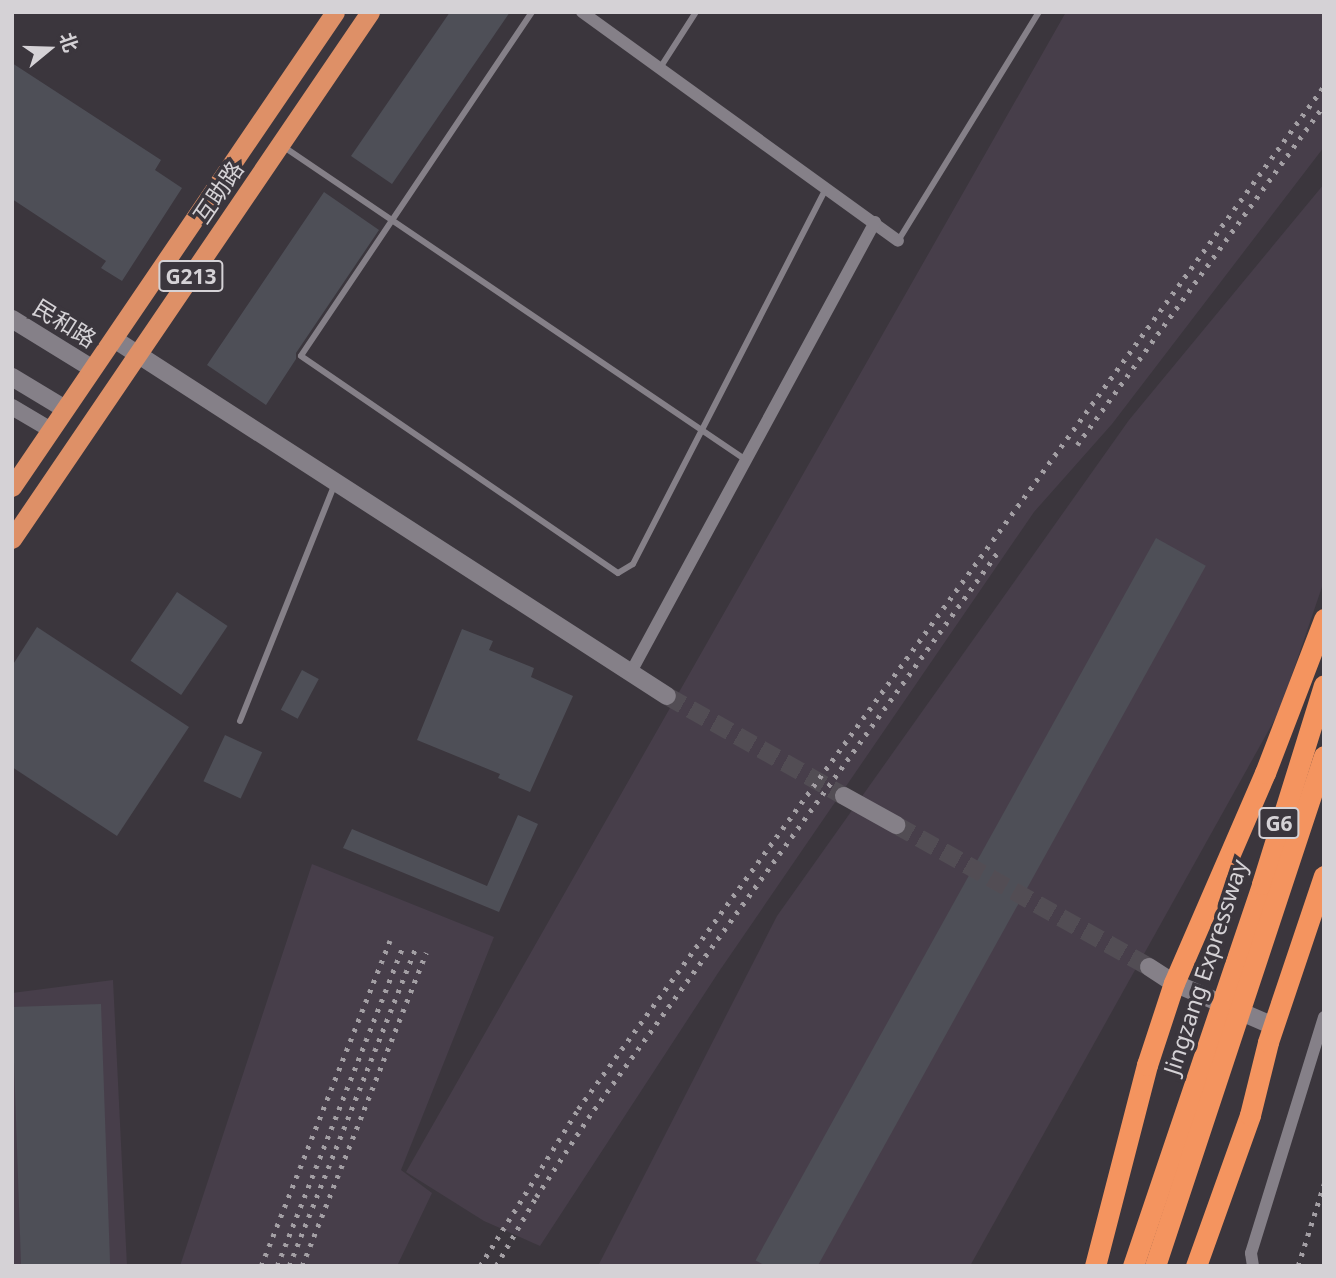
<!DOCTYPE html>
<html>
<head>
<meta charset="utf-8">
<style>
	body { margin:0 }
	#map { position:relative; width:1336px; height:1278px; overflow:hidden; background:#3b363d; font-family:"Noto Sans","Noto Sans SC",sans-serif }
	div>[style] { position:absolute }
	.built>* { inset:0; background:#473e4a }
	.building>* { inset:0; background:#4e4f57; transform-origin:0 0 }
	.secondary-tunnel>* { height:18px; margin-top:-9px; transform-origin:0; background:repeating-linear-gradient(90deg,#524d54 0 18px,transparent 0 27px) }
	.service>* { height:6px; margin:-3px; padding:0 3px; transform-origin:3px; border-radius:3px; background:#858088 }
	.minor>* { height:12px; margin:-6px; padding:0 6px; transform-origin:6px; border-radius:6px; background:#858088 }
	.tertiary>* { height:16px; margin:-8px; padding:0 8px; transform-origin:8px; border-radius:8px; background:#858088 }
	.secondary>* { height:18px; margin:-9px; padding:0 9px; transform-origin:9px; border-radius:9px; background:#858088 }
	.trunk>* { height:19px; margin:-9.5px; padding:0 9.5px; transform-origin:9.5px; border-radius:9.5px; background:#de9067 }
	.motorway>* { height:21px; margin:-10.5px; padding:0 10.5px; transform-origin:10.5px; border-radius:10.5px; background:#f4945f }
	.rail>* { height:4.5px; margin-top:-2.25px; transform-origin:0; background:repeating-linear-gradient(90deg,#a39fa4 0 3.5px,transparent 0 10.5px) }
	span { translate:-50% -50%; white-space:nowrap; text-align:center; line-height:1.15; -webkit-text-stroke:7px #3b363d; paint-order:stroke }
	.shield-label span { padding:2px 5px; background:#3b363d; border:2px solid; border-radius:5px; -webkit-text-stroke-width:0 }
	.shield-label { font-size:21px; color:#d5d2d6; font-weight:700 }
	.street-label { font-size:23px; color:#d5d2d6 }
	.frame { position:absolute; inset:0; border:14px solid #d5d2d6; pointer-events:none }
	.north { position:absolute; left:14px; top:14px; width:70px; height:70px; -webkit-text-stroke:5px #3b363d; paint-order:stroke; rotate:71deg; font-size:19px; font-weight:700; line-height:28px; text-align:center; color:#d5d2d6 }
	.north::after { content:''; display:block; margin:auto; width:24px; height:32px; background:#d5d2d6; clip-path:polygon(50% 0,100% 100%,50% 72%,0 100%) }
</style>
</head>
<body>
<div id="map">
	<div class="built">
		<div style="clip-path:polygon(1066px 12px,1324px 12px,1324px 147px,1112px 424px,1034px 512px,718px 973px,540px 1246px,484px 1221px,406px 1172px)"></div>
		<div style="clip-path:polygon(1324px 184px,1324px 581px,1280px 710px,970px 1266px,598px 1266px,777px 916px,1129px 420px)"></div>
		<div style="clip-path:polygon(312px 864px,494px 937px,401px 1170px,432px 1193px,397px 1266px,180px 1266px)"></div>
		<div style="clip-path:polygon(113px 980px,127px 1266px,12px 1266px,12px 993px)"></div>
	</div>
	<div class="building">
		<div style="clip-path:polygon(450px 12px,510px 12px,392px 184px,351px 156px)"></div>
		<div style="clip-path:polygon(12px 63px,161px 160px,155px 170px,182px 188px,122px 281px,101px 268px,106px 261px,12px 199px)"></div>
		<div style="clip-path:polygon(324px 192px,379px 230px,296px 353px,296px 359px,266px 405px,207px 365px)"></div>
		<div style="left:1156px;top:538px;width:57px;height:826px;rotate:29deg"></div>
		<div style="left:177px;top:592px;width:61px;height:83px;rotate:34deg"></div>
		<div style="clip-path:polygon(37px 627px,189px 727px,117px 836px,12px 767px,12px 666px)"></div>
		<div style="clip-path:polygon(462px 629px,493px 641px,489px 650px,534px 668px,531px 677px,573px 696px,530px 792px,498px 778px,500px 774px,417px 740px)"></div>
		<div style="left:302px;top:670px;width:19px;height:45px;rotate:28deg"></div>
		<div style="left:225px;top:735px;width:41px;height:51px;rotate:25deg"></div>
		<div style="clip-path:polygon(518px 815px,538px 824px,499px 912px,343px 848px,352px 829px,487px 886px)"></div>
		<div style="left:101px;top:1004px;width:262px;height:89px;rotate:88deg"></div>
	</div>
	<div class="secondary-tunnel">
		<div style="left:667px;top:696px;width:203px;rotate:29.5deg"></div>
		<div style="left:896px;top:825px;width:290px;rotate:29.3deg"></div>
	</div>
	<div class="service">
		<div style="left:532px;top:12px;width:414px;rotate:123.9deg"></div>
		<div style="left:301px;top:356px;width:384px;rotate:34.4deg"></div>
		<div style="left:618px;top:573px;width:17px;rotate:-31deg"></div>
		<div style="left:633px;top:564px;width:422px;rotate:-62.8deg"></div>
		<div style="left:660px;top:68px;width:67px;rotate:-57.3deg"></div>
		<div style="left:284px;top:147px;width:558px;rotate:34.12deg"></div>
		<div style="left:898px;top:241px;width:269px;rotate:-58.4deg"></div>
		<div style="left:240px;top:721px;width:255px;rotate:-68.2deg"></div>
	</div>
	<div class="minor">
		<div style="left:582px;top:12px;width:390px;rotate:35.9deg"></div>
		<div style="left:631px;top:672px;width:512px;rotate:-61.53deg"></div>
		<div style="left:1253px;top:1266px;width:13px;rotate:-99deg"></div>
		<div style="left:1251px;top:1253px;width:247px;rotate:-72.8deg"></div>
	</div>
	<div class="tertiary">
		<div style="left:12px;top:407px;width:45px;rotate:30.5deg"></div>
	</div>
	<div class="secondary">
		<div style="left:12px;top:319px;width:95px;rotate:31.7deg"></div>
		<div style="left:114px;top:339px;width:658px;rotate:32.85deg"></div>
		<div style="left:12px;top:377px;width:62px;rotate:31.1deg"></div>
		<div style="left:844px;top:796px;width:60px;rotate:29.1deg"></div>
		<div style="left:1149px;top:967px;width:30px;rotate:33deg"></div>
		<div style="left:1174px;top:983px;width:109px;rotate:23.3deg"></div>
	</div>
	<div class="trunk">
		<div style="left:12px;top:487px;width:574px;rotate:-55.78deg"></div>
		<div style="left:12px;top:539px;width:637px;rotate:-55.81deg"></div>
	</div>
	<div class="motorway">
		<div style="left:1095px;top:1266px;width:208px;rotate:-75.5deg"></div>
		<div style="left:1147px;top:1065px;width:86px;rotate:-71.8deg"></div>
		<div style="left:1174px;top:983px;width:229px;rotate:-66.6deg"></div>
		<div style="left:1265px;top:773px;width:165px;rotate:-69deg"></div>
		<div style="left:1133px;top:1266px;width:403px;rotate:-71.3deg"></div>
		<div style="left:1262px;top:884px;width:208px;rotate:-72.7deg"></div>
		<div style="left:1155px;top:1266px;width:537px;rotate:-71.67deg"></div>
		<div style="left:1196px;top:1266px;width:160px;rotate:-70.3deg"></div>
		<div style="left:1250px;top:1115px;width:75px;rotate:-76.1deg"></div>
		<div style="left:1268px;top:1042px;width:175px;rotate:-71.4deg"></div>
	</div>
	<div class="rail">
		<div style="left:1077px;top:445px;width:420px;rotate:-54deg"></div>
		<div style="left:261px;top:1266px;width:350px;rotate:-68.4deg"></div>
		<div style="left:277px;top:1266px;width:346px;rotate:-68.5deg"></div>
		<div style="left:289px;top:1266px;width:340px;rotate:-68.3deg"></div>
		<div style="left:302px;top:1266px;width:337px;rotate:-68.4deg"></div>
		<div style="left:480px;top:1266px;width:185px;rotate:-58deg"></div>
		<div style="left:578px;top:1109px;width:1266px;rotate:-53.9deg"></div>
		<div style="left:496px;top:1266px;width:80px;rotate:-59.9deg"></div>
		<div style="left:536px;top:1197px;width:95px;rotate:-56.6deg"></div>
		<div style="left:588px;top:1118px;width:702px;rotate:-54.09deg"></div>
		<div style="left:1298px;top:1266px;width:86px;rotate:-72.4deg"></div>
	</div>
	<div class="shield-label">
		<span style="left:191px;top:276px">G213</span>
		<span style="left:1279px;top:823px">G6</span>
	</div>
	<div class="street-label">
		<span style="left:218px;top:192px;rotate:-56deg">互助路</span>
		<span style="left:65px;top:323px;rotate:32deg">民和路</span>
		<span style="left:1205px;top:967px;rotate:-72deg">Jingzang Expressway</span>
	</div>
	<div class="frame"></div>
	<div class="north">北</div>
</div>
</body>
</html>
